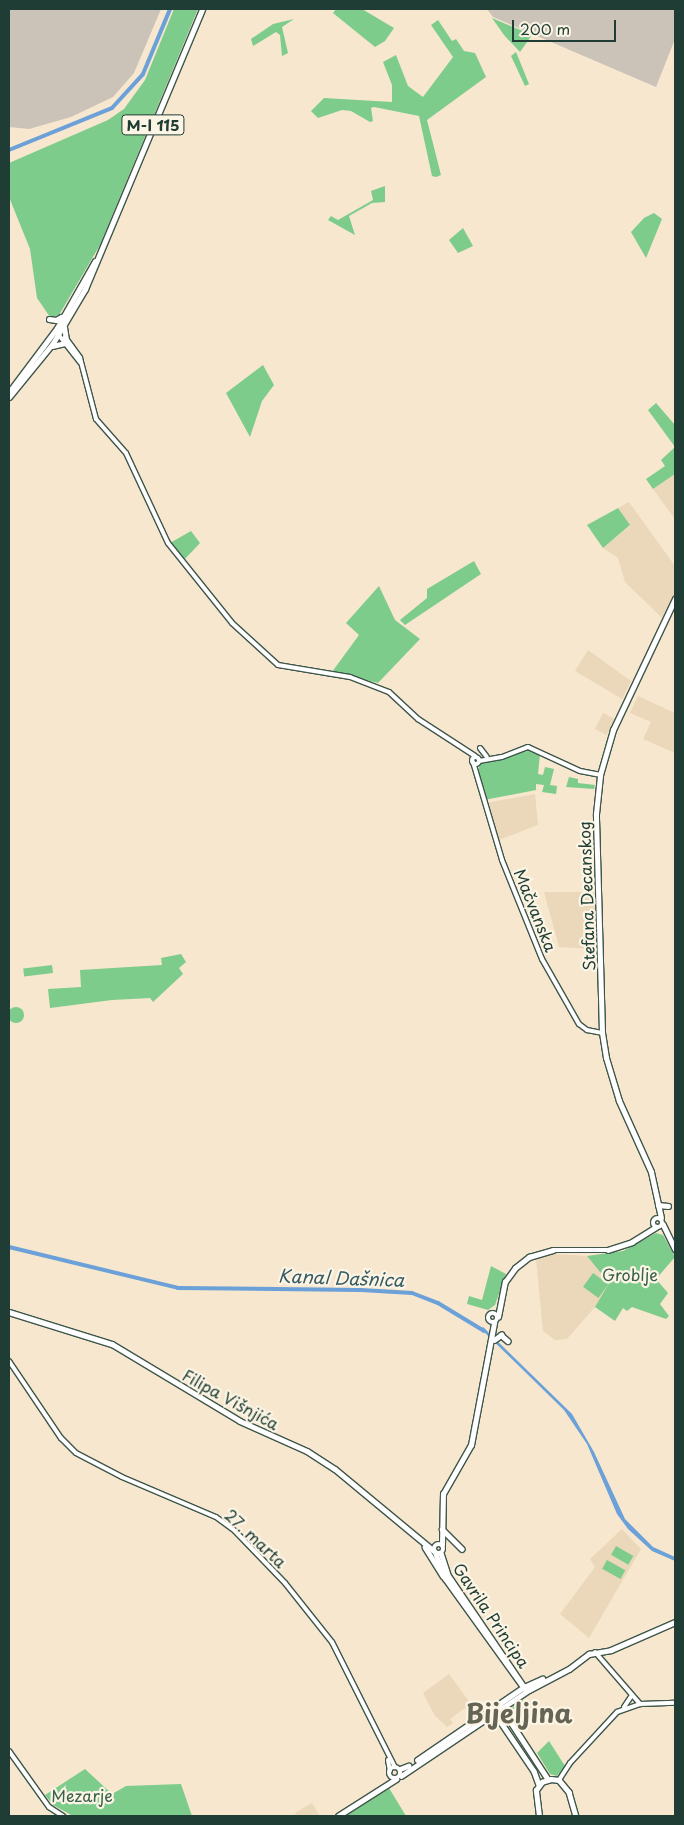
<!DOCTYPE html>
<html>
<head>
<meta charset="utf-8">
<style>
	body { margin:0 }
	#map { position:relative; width:684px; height:1825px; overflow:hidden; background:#f6e7ce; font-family:"Playpen Sans",sans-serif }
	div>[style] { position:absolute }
	.built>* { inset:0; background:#ebd8ba; transform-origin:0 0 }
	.industrial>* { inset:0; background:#cbc3b8 }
	.green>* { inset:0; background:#7ecc8c; transform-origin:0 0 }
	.round { border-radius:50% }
	.water>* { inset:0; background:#6ba0d8 }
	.canal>* { height:4px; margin:-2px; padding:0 2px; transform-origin:2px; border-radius:2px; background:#6ba0d8 }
	.roads { filter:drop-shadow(1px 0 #3f564b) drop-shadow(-1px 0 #3f564b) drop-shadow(0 1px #3f564b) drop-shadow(0 -1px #3f564b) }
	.tertiary>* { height:4px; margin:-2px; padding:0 2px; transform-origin:2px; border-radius:2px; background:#fff }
	.tertiary>.ring { margin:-2px; padding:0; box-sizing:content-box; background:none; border:4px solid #fff; border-radius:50% }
	.secondary>* { height:4.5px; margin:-2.25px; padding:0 2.25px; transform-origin:2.25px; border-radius:2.25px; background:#fff }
	.secondary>.ring { margin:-2.25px; padding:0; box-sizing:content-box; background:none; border:4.5px solid #fff; border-radius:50% }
	.primary>* { height:5px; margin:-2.5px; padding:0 2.5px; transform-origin:2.5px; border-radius:2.5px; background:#fff }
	span { translate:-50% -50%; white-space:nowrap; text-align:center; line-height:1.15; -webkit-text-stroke:4.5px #fcf5e5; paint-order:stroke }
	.shield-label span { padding:1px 4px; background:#fcf5e5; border:1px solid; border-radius:4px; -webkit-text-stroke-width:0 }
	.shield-label { font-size:15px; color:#1f3d34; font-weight:700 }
	.street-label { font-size:16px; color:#1f3d34 }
	.park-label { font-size:16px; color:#37614a }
	.water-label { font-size:18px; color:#365b65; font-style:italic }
	.town-label { font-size:26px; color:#666554; font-weight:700 }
	.frame { position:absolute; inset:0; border:10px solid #1f3d34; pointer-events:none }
	.scale { position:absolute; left:512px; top:20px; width:104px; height:22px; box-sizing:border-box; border:2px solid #1f3d34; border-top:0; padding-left:6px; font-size:15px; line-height:18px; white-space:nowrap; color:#1f3d34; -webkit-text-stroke:4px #fcf5e5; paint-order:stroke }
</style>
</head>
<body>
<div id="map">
	<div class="built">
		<div style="clip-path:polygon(674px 475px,675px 477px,675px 519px,653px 489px)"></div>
		<div style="clip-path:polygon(629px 502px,675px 566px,675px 592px,662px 618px,625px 582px,618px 558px,603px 548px,630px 526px,618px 508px)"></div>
		<div style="clip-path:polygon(588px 650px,631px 681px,622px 699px,575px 671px)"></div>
		<div style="clip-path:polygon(638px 696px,675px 713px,675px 753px,643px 739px,651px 722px,630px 713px)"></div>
		<div style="left:603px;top:713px;width:13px;height:18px;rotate:27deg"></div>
		<div style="clip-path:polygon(535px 794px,538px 825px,499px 840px,486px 803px)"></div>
		<div style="clip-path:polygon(544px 892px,594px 892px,596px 949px,559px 947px)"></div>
		<div style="clip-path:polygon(554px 1254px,587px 1256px,609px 1283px,595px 1307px,567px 1339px,555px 1340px,543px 1331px,536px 1259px)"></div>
		<div style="clip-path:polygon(622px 1529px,641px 1549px,589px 1638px,560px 1614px,595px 1567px,590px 1559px)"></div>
		<div style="clip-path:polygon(449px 1674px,474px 1708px,468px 1712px,465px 1708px,450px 1719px,453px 1723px,447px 1727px,435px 1716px,423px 1693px)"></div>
		<div style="clip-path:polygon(312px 1803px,320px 1816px,296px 1816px,295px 1813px)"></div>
	</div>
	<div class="industrial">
		<div style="clip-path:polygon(9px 9px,161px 9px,134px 73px,113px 97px,71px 117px,29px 129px,9px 127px)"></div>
		<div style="clip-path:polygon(487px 9px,675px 9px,675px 39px,656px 87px,493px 17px)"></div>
	</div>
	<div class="green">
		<div style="clip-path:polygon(174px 9px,198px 9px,100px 245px,59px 315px,50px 317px,37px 298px,30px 249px,9px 197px,9px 163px,108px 120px,124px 109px,145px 80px)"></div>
		<div style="clip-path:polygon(336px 9px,362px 9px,394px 28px,385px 41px,375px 47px,333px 13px)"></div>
		<div style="clip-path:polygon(492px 18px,532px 35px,520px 52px,504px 35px)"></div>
		<div style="clip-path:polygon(294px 19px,282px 27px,288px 53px,282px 56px,280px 35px,276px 32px,253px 46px,251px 39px,273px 24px)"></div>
		<div style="clip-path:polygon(438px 20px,452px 41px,456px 39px,464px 51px,475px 53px,486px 77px,427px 120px,441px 175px,436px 177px,432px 176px,419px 116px,374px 107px,371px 108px,373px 121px,370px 122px,351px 111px,342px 110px,318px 118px,311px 111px,324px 98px,392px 102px,392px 85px,383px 62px,396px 55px,408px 86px,423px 97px,453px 57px,431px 25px)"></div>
		<div style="clip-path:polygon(516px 52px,529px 84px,525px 86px,511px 56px)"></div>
		<div style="clip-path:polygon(385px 186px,385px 202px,372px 203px,349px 216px,355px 235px,328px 220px,331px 216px,338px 220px,373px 200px,371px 191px)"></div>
		<div style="clip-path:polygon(654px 213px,662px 219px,646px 258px,631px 232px,644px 218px)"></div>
		<div style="clip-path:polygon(463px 228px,473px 246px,458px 253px,449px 240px)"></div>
		<div style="clip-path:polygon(263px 365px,274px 385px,262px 401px,250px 437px,226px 393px)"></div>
		<div style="clip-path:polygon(656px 403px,675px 425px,675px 474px,653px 489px,646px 479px,665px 466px,661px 460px,675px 447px,648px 410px)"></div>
		<div style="clip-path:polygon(618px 508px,630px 525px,603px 548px,587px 525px)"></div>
		<div style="clip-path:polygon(191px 531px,200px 543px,183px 561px,170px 543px)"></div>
		<div style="clip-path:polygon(474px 561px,481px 574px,405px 625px,400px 620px,427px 598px,427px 589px)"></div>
		<div style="clip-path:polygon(379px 586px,395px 620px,420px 639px,378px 683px,332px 672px,359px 635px,346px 623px)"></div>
		<div style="clip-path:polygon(531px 750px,540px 754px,538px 774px,543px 775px,545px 767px,554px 769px,550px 785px,557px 786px,556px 794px,542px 792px,544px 785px,536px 784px,536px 790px,484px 800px,477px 774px,480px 764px)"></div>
		<div style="clip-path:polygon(569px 777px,578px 779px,578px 783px,595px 785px,594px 789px,566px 787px)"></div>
		<div style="clip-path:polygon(181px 954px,186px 962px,179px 968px,183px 974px,153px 1002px,150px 998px,112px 1000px,50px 1008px,48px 989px,81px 987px,80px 970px,162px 965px,161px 958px)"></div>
		<div style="left:52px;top:965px;width:8px;height:29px;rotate:83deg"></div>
		<div class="round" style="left:8px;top:1007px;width:16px;height:16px"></div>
		<div style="clip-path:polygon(656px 1233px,663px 1235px,675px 1257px,656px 1279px,668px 1293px,660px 1304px,669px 1316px,666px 1319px,632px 1307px,627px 1311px,623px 1308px,615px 1321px,595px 1307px,609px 1283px,587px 1256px,623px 1251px)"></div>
		<div style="clip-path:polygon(491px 1266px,506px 1274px,495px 1305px,488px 1310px,467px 1304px,469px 1296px,482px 1300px)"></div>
		<div style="left:593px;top:1273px;width:19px;height:17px;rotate:36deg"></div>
		<div style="left:616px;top:1546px;width:20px;height:10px;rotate:30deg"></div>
		<div style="left:607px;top:1560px;width:21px;height:10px;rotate:29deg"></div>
		<div style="clip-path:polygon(523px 1700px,537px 1722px,518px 1724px,516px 1712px,509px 1709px)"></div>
		<div style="clip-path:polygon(549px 1741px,565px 1766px,557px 1776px,550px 1774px,537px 1753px)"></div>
		<div style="clip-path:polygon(85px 1769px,112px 1794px,126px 1786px,181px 1784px,192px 1816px,73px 1816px,53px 1805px,45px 1795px)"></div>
		<div style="clip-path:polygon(389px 1788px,406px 1816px,346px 1816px,353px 1811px)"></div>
	</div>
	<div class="water">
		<div style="clip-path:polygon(483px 1327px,572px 1414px,594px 1452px,625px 1519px,653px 1547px,675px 1557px,675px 1561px,652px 1551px,628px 1529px,617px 1514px,587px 1444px,564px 1410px,481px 1329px)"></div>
	</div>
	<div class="canal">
		<div style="left:9px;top:150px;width:111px;rotate:-22.2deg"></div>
		<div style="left:112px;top:108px;width:46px;rotate:-47.6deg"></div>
		<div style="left:143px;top:74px;width:70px;rotate:-67.4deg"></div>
		<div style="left:9px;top:1247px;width:174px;rotate:13.6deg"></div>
		<div style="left:178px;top:1288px;width:183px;rotate:0.6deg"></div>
		<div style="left:361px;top:1290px;width:51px;rotate:3.4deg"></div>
		<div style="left:412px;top:1293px;width:28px;rotate:21deg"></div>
		<div style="left:438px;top:1303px;width:54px;rotate:31.3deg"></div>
	</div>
	<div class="roads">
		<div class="tertiary">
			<div style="left:58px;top:334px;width:36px;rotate:52deg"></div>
			<div style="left:65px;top:337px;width:26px;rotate:54deg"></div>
			<div style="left:80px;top:358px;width:63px;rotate:75.3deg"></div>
			<div style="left:96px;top:419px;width:45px;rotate:48.6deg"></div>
			<div style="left:126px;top:453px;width:99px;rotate:65deg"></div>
			<div style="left:168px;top:543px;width:102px;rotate:51.3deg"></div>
			<div style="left:232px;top:623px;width:62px;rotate:42.4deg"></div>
			<div style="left:278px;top:665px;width:73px;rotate:9.5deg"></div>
			<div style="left:350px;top:677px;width:42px;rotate:21deg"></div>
			<div style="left:389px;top:692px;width:40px;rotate:43deg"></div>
			<div style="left:418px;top:719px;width:68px;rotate:33deg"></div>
			<div style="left:480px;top:748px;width:11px;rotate:52deg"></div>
			<div class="ring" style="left:471.5px;top:756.5px;width:3px;height:3px"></div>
			<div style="left:479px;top:761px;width:23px;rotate:-10deg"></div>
			<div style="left:502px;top:757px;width:28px;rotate:-21deg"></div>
			<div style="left:528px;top:747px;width:57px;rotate:24.8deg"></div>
			<div style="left:580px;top:771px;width:20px;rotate:11deg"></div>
			<div style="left:473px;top:762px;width:102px;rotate:73.5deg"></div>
			<div style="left:502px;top:860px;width:107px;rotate:68deg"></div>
			<div style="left:542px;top:959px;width:75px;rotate:60.4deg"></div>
			<div style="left:579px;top:1024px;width:10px;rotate:37deg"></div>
			<div style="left:587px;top:1030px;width:15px;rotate:11deg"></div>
			<div style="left:9px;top:1361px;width:93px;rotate:56deg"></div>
			<div style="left:61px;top:1438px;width:21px;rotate:45deg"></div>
			<div style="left:76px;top:1453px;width:52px;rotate:27.6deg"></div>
			<div style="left:122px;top:1477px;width:102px;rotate:23.1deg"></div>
			<div style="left:216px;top:1517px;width:24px;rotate:36deg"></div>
			<div style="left:235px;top:1531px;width:72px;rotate:46.1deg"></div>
			<div style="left:285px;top:1583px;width:75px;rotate:51.5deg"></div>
			<div style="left:332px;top:1642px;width:140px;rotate:63.3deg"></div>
			<div style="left:595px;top:1652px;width:69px;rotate:49.1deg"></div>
			<div style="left:624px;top:1707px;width:14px;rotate:-56deg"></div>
			<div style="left:9px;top:1751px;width:69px;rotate:54.5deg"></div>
			<div style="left:49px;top:1807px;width:17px;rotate:33deg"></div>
			<div style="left:388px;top:1760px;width:11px;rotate:80deg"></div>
			<div style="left:559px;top:1780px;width:20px;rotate:-57deg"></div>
			<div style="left:570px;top:1763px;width:69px;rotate:-47.3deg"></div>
			<div style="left:617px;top:1712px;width:24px;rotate:-19deg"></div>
			<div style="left:640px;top:1704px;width:35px;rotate:-2deg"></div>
		</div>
		<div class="secondary">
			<div style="left:658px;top:1205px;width:10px;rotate:6deg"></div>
			<div style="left:661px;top:1218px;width:47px;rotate:-102.3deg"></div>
			<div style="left:651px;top:1172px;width:78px;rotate:-114.3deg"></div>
			<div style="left:619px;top:1101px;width:45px;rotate:-106.8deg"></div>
			<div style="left:606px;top:1058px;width:25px;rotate:-99deg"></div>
			<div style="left:602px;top:1033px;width:219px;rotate:-91.6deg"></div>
			<div style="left:596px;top:814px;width:39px;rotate:-84deg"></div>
			<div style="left:600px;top:775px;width:47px;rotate:-73.9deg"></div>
			<div style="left:613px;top:730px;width:145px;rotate:-64.7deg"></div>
			<div class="ring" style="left:653px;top:1218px;width:5.5px;height:5.5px"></div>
			<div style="left:663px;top:1224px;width:28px;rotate:64deg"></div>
			<div style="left:9px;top:1312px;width:108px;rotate:17.3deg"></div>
			<div style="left:112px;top:1344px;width:149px;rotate:31deg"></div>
			<div style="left:240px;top:1421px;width:73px;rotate:24.1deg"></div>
			<div style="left:307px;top:1451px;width:33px;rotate:33deg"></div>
			<div style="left:335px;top:1469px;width:129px;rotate:39.6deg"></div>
			<div class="ring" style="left:488px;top:1313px;width:5.5px;height:5.5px"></div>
			<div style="left:498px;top:1317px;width:36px;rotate:-79deg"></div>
			<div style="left:505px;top:1282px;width:17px;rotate:-54deg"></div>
			<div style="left:515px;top:1268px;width:18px;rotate:-38deg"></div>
			<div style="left:529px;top:1257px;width:25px;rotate:-16deg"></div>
			<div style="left:553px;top:1250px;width:55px"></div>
			<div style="left:608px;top:1250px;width:25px;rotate:-18deg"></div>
			<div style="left:632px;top:1242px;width:28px;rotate:-32deg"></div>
			<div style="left:494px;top:1340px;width:9px;rotate:-36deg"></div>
			<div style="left:501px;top:1335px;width:9px;rotate:41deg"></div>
			<div style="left:442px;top:1529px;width:28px;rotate:45deg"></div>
			<div class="ring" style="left:434px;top:1544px;width:5.5px;height:5.5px"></div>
			<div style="left:442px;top:1545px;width:51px;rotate:-88.9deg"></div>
			<div style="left:443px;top:1494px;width:56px;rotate:-60.3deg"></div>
			<div style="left:471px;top:1445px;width:124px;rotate:-79.3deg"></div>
			<div style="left:425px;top:1547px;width:34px;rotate:58deg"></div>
			<div style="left:441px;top:1553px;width:23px;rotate:72deg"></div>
			<div style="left:448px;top:1575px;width:135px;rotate:55.8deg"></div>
			<div style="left:436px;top:1554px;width:26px;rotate:69deg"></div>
			<div style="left:445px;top:1578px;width:137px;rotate:54.2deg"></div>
			<div style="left:501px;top:1707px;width:86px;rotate:56.9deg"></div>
			<div style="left:494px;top:1712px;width:71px;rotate:55.9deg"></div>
			<div style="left:534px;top:1771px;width:15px;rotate:70deg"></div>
			<div style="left:417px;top:1760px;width:130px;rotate:-34.3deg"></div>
			<div style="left:524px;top:1687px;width:20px;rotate:-24deg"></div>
			<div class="ring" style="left:389px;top:1767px;width:7.5px;height:7.5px"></div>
			<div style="left:400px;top:1769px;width:9px;rotate:-21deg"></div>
			<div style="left:401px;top:1776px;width:154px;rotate:-33.9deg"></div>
			<div style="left:529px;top:1690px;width:45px;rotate:-27.7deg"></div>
			<div style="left:569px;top:1669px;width:25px;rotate:-37deg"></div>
			<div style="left:589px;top:1654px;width:22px;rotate:-10deg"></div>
			<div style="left:611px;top:1650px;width:70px;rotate:-23.6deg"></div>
			<div style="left:338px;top:1816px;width:69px;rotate:-32.5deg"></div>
			<div style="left:539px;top:1816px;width:26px;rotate:-97deg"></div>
			<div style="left:536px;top:1790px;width:10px;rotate:-53deg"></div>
			<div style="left:542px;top:1782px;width:9px;rotate:-18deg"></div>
			<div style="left:551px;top:1779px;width:8px;rotate:7deg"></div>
			<div style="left:559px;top:1780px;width:16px;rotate:50deg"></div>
			<div style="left:569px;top:1792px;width:25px;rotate:74deg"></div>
		</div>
		<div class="primary">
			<div style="left:49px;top:319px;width:7px;rotate:8deg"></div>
			<div style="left:56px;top:320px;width:6px;rotate:-31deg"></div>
			<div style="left:64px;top:327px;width:12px;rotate:81deg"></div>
			<div style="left:52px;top:346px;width:13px;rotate:-13deg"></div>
			<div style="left:9px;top:392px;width:80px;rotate:-53.1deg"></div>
			<div style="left:57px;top:328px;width:77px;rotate:-60.4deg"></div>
			<div style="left:9px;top:397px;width:70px;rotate:-50.8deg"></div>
			<div style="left:53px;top:343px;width:63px;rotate:-59.3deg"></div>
			<div style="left:85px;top:289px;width:303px;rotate:-67.3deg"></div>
		</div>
	</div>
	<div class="shield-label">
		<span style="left:153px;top:125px">M-I 115</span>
	</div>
	<div class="street-label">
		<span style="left:586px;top:896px;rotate:-92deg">Stefana Decanskog</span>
		<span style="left:536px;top:910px;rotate:68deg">Mačvanska</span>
		<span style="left:231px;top:1399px;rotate:29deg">Filipa Višnjića</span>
		<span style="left:256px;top:1538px;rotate:43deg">27. marta</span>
		<span style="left:492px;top:1615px;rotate:56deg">Gavrila Principa</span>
	</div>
	<div class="park-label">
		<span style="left:630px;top:1274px">Groblje</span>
		<span style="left:82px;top:1795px">Mezarje</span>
	</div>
	<div class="water-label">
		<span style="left:341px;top:1278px;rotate:2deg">Kanal Dašnica</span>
	</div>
	<div class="town-label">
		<span style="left:519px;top:1713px">Bijeljina</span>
	</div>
	<div class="frame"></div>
	<div class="scale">200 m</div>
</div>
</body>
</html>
